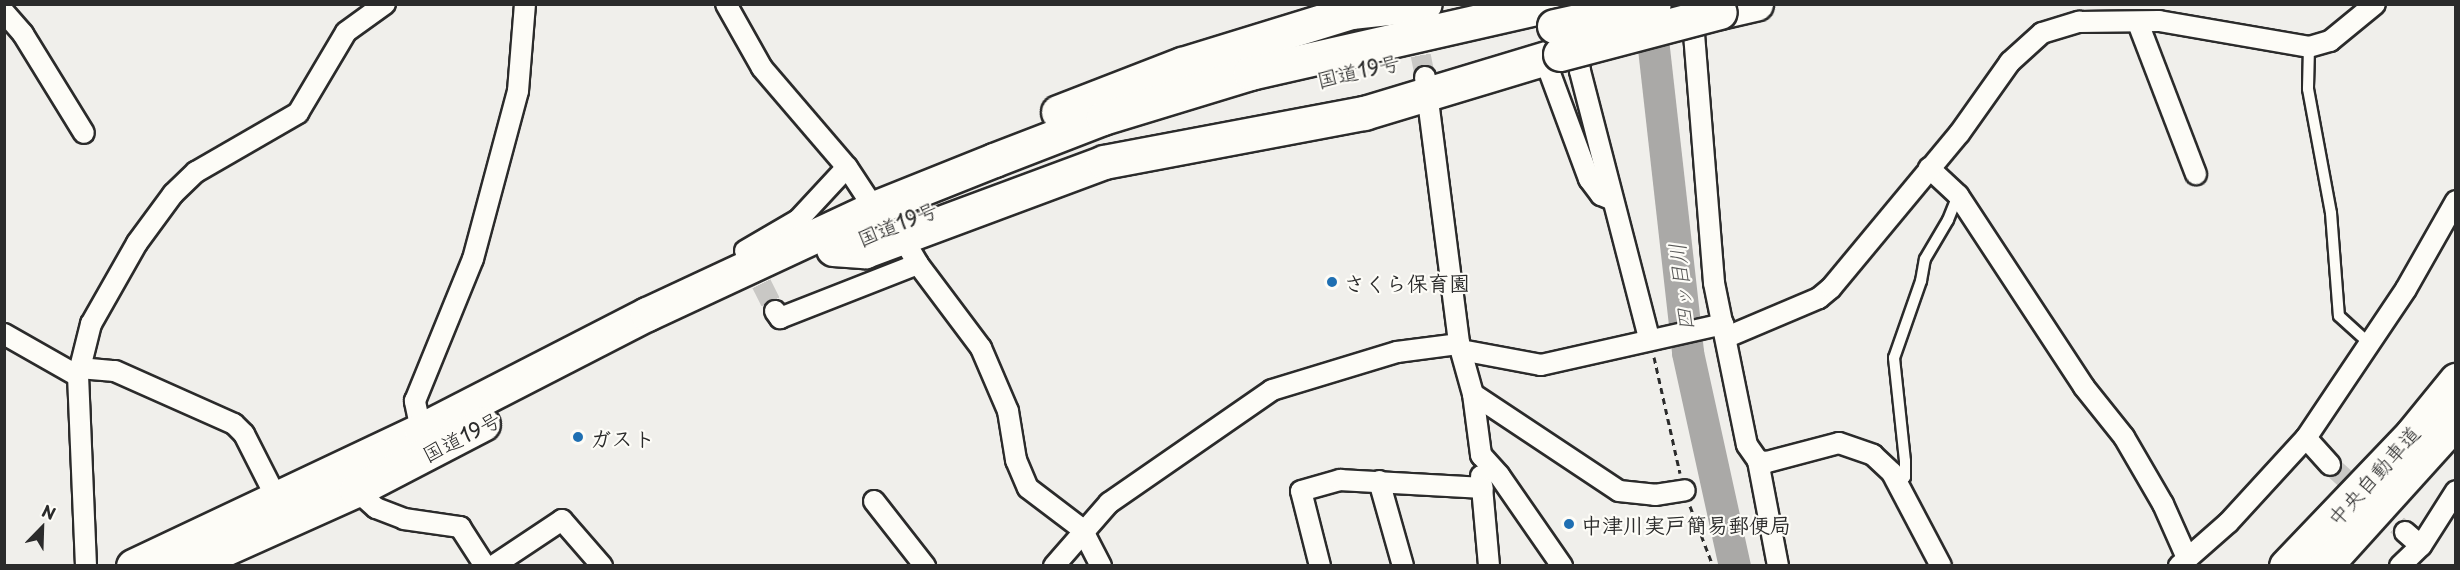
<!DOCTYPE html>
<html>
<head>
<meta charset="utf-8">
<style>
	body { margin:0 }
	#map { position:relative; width:2460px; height:570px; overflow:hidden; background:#f0efeb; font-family:"Playpen Sans","Klee One",sans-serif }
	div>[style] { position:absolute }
	.river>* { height:32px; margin:-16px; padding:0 16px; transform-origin:16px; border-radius:16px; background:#aaa9a7 }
	.minor-tunnel>* { height:20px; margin-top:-10px; transform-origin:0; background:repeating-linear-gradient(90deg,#c9c8c5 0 20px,transparent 0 30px) }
	.path>* { height:3px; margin-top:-1.5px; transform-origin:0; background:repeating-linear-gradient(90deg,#2b2b2b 0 6px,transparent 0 10.5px) }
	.roads { filter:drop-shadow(2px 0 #2b2b2b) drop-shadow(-2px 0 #2b2b2b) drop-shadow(0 2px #2b2b2b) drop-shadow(0 -2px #2b2b2b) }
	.service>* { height:10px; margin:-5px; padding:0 5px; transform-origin:5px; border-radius:5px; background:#fdfcf7 }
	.minor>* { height:20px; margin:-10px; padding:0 10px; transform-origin:10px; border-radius:10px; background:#fdfcf7 }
	.trunk>* { height:33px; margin:-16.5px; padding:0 16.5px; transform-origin:16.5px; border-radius:16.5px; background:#fdfcf7 }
	.motorway>* { height:33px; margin:-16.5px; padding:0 16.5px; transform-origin:16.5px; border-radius:16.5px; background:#fdfcf7 }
	.bridges { filter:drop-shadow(2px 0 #2b2b2b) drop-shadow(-2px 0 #2b2b2b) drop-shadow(0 2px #2b2b2b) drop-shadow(0 -2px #2b2b2b) }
	.trunk-bridge>* { height:33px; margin:-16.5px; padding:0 16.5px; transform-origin:16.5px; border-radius:16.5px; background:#fdfcf7 }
	.dots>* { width:16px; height:16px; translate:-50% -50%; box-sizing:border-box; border:3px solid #fdfcf7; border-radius:50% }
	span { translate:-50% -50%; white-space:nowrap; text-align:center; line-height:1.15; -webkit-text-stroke:4.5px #fdfcf7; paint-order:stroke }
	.street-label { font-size:21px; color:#2b2b2b }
	.poi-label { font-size:21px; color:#2b2b2b; font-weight:700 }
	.left { translate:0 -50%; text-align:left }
	.water-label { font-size:22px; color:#575756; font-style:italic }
	.frame { position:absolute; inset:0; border:6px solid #2b2b2b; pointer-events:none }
	.north { position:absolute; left:12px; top:498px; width:60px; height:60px; -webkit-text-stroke:4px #fdfcf7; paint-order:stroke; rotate:23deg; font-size:16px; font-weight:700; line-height:24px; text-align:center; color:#2b2b2b }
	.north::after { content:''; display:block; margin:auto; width:21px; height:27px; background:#2b2b2b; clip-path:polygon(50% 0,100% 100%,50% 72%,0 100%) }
</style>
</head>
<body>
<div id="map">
	<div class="river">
		<div style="left:1649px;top:4px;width:351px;rotate:83.6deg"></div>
		<div style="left:1688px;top:353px;width:218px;rotate:77.6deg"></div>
	</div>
	<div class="minor-tunnel">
		<div style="left:1415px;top:26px;width:52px;rotate:78.9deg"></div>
		<div style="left:748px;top:257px;width:60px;rotate:63.4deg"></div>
		<div style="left:2330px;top:465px;width:101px;rotate:41.8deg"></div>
	</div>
	<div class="path">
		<div style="left:1654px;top:357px;width:119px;rotate:77.4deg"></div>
		<div style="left:1690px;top:506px;width:64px;rotate:69deg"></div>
	</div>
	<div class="roads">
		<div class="service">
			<div style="left:2309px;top:47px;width:42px;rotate:91.4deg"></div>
			<div style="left:2308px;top:89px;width:126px;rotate:79.5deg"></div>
			<div style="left:2331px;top:213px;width:103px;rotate:85.6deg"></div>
			<div style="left:2339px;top:316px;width:43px;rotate:42.2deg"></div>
			<div style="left:1899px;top:485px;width:10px;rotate:-53deg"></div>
			<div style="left:1905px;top:477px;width:16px;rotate:-90deg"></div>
			<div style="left:1905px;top:461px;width:104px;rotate:-96.1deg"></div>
			<div style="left:1894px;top:358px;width:82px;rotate:-70.7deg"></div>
			<div style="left:1921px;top:281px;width:22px;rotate:-80deg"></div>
			<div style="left:1925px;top:259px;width:45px;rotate:-59.5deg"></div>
			<div style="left:1948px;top:220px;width:27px;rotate:-68deg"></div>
		</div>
		<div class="minor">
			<div style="left:726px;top:4px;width:73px;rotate:60.6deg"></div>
			<div style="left:762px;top:68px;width:130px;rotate:49.4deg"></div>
			<div style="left:847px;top:167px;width:49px;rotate:56.6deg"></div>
			<div style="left:1570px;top:4px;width:68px;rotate:81.5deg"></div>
			<div style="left:1580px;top:71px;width:276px;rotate:75.5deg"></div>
			<div style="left:1692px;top:9px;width:275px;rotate:85.4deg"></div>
			<div style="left:1714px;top:283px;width:165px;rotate:78.5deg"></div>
			<div style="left:1747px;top:445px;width:19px;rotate:55deg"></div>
			<div style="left:1758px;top:461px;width:9px;rotate:6deg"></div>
			<div style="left:1767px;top:462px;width:74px;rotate:-14.8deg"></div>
			<div style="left:1839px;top:443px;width:36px;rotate:19deg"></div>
			<div style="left:1873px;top:455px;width:26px;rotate:43deg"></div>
			<div style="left:1892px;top:473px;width:105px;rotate:62.2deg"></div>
			<div style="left:4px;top:12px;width:29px;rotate:49deg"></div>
			<div style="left:23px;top:34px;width:116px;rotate:58.4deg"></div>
			<div style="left:2138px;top:23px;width:162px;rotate:69deg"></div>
			<div style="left:1545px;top:60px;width:127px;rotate:69.7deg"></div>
			<div style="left:1589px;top:179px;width:20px;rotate:53deg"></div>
			<div style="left:1601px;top:195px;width:11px;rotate:22deg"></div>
			<div style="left:1425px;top:77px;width:269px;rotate:82.7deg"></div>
			<div style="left:1459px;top:344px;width:52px;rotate:74.4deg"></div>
			<div style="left:1473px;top:394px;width:62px;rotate:82.5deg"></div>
			<div style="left:1481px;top:455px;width:27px;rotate:48deg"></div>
			<div style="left:1499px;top:475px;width:111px;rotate:55.3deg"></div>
			<div style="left:1929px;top:168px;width:40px;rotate:43deg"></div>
			<div style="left:1958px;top:195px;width:230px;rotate:56.7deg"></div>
			<div style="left:2084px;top:387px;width:64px;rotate:51.3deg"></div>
			<div style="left:2124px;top:437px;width:78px;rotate:59.8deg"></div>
			<div style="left:2163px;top:504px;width:59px;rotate:66deg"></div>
			<div style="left:902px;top:237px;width:31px;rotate:59deg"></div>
			<div style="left:918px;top:264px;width:105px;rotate:53.1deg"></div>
			<div style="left:981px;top:348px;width:69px;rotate:66.8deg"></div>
			<div style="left:1008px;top:411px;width:50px;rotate:80.7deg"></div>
			<div style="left:1016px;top:460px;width:30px;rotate:67deg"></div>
			<div style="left:1028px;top:488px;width:68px;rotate:37.2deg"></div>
			<div style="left:1082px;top:529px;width:42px;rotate:62.8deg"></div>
			<div style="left:745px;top:251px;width:61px;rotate:-30.3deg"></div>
			<div style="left:798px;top:220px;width:72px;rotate:-47.2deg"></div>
			<div style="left:775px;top:311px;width:9px;rotate:54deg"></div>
			<div style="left:780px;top:318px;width:148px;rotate:-21.4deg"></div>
			<div style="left:4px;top:334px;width:85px;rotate:29.6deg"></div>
			<div style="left:1727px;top:337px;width:100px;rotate:-23deg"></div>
			<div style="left:1819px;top:298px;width:16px;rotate:-40deg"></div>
			<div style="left:1831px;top:288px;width:200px;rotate:-50.3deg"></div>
			<div style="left:1959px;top:134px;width:88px;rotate:-54.7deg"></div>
			<div style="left:2010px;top:62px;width:43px;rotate:-42.2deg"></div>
			<div style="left:2042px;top:33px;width:39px;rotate:-17deg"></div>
			<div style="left:2079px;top:22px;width:80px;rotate:-0.7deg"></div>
			<div style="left:2159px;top:21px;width:152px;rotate:9.8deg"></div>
			<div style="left:2309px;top:47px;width:22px;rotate:-16deg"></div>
			<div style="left:2330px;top:41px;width:58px;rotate:-39.4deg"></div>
			<div style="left:1461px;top:350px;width:81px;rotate:10.6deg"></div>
			<div style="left:1541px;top:365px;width:187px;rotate:-12.7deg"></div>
			<div style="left:79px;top:368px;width:36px;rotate:5deg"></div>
			<div style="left:115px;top:371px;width:130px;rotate:24deg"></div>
			<div style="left:234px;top:424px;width:14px;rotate:45deg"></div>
			<div style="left:244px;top:434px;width:73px;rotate:63.1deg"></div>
			<div style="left:1473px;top:394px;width:175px;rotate:33.6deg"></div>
			<div style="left:1619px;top:491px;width:36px;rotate:6deg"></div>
			<div style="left:1655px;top:495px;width:30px;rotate:-9deg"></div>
			<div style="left:421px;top:430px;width:30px;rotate:-102deg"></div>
			<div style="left:415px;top:401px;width:153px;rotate:-67.8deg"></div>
			<div style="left:473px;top:259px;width:174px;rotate:-75deg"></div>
			<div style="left:518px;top:91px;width:87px;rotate:-85.4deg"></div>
			<div style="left:2306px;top:438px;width:36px;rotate:48deg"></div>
			<div style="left:1758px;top:461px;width:107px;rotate:79.2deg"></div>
			<div style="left:1481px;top:476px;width:90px;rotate:84.9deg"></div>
			<div style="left:1379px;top:481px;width:88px;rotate:74.2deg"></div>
			<div style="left:356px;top:490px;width:27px;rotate:42deg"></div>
			<div style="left:376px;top:508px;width:30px;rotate:21deg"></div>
			<div style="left:404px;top:519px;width:57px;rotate:8.1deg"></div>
			<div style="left:460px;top:527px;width:46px;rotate:57.3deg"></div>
			<div style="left:874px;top:501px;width:83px;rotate:51.9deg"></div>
			<div style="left:2405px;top:532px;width:21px;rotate:41deg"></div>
			<div style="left:86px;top:566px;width:190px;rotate:-92.4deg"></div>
			<div style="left:78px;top:376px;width:54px;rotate:-76deg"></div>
			<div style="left:91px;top:324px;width:93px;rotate:-60.4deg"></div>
			<div style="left:137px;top:243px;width:61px;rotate:-53.7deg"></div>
			<div style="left:173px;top:194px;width:32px;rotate:-44deg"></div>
			<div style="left:196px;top:172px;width:118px;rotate:-30deg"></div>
			<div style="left:298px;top:113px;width:94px;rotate:-59.3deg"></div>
			<div style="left:346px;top:32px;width:48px;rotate:-35.7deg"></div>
			<div style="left:493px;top:566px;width:83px;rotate:-33.7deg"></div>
			<div style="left:562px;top:520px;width:61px;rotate:49deg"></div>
			<div style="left:1054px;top:566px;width:84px;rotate:-48.9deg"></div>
			<div style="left:1109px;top:503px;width:198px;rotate:-34.7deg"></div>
			<div style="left:1272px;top:390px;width:131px;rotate:-16.9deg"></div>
			<div style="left:1397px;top:352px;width:63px;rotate:-7.4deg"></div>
			<div style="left:1320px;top:566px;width:77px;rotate:-104.2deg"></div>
			<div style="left:1301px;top:491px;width:41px;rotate:-15.8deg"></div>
			<div style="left:1340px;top:480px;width:143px;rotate:3.2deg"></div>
			<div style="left:2179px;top:566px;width:65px;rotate:-41.3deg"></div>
			<div style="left:2228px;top:523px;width:115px;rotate:-47.5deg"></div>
			<div style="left:2306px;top:438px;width:179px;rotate:-56.1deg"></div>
			<div style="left:2406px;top:289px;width:101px;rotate:-60.4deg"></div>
			<div style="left:2400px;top:566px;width:29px;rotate:-44deg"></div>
			<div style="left:2421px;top:546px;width:65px;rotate:-57.5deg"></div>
		</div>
		<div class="trunk">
			<div style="left:1720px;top:12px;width:37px;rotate:-13deg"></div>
			<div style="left:1058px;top:112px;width:133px;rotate:-21.2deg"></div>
			<div style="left:1182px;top:64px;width:177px;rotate:-17.1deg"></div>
			<div style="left:1351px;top:12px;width:74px;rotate:-6.2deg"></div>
			<div style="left:833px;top:249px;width:32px;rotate:4deg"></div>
			<div style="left:865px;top:251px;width:255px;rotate:-20.4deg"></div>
			<div style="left:1104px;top:162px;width:265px;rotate:-10.7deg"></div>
			<div style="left:1364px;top:113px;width:205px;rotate:-16.8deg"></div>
			<div style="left:133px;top:566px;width:318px;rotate:-25.3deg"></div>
			<div style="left:421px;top:430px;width:254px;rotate:-27.2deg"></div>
			<div style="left:647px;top:314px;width:251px;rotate:-25deg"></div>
			<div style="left:874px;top:208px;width:129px;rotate:-21.8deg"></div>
			<div style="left:994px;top:160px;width:117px;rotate:-21.1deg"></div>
			<div style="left:1103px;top:118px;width:154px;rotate:-17deg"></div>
			<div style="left:1250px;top:73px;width:311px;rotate:-12.8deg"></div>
			<div style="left:187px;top:566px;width:185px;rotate:-24.2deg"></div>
			<div style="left:356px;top:490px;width:143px;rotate:-27.5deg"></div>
		</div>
		<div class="motorway">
			<div style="left:2286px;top:566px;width:182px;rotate:-46.3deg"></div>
			<div style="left:2412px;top:434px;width:70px;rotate:-50.8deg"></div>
			<div style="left:2325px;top:566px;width:195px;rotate:-47.9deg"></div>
		</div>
	</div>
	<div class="bridges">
		<div class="trunk-bridge">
			<div style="left:1554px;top:26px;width:102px;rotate:-12.4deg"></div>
			<div style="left:1560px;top:54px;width:165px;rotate:-14.7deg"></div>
		</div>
	</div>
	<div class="dots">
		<div style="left:1332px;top:282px;background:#1f6fb2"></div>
		<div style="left:578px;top:437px;background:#1f6fb2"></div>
		<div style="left:1569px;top:524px;background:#1f6fb2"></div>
	</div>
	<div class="street-label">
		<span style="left:1358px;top:70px;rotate:-13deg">国道19号</span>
		<span style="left:897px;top:223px;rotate:-22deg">国道19号</span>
		<span style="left:461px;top:436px;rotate:-27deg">国道19号</span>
		<span style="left:2373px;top:475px;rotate:-48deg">中央自動車道</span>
	</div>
	<div class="poi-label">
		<span class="left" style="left:1344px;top:282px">さくら保育園</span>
		<span class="left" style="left:590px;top:437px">ガスト</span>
		<span class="left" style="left:1581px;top:524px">中津川実戸簡易郵便局</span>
	</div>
	<div class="water-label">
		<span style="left:1680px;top:287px;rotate:-96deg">四ッ目川</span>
	</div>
	<div class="frame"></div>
	<div class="north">N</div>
</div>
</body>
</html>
